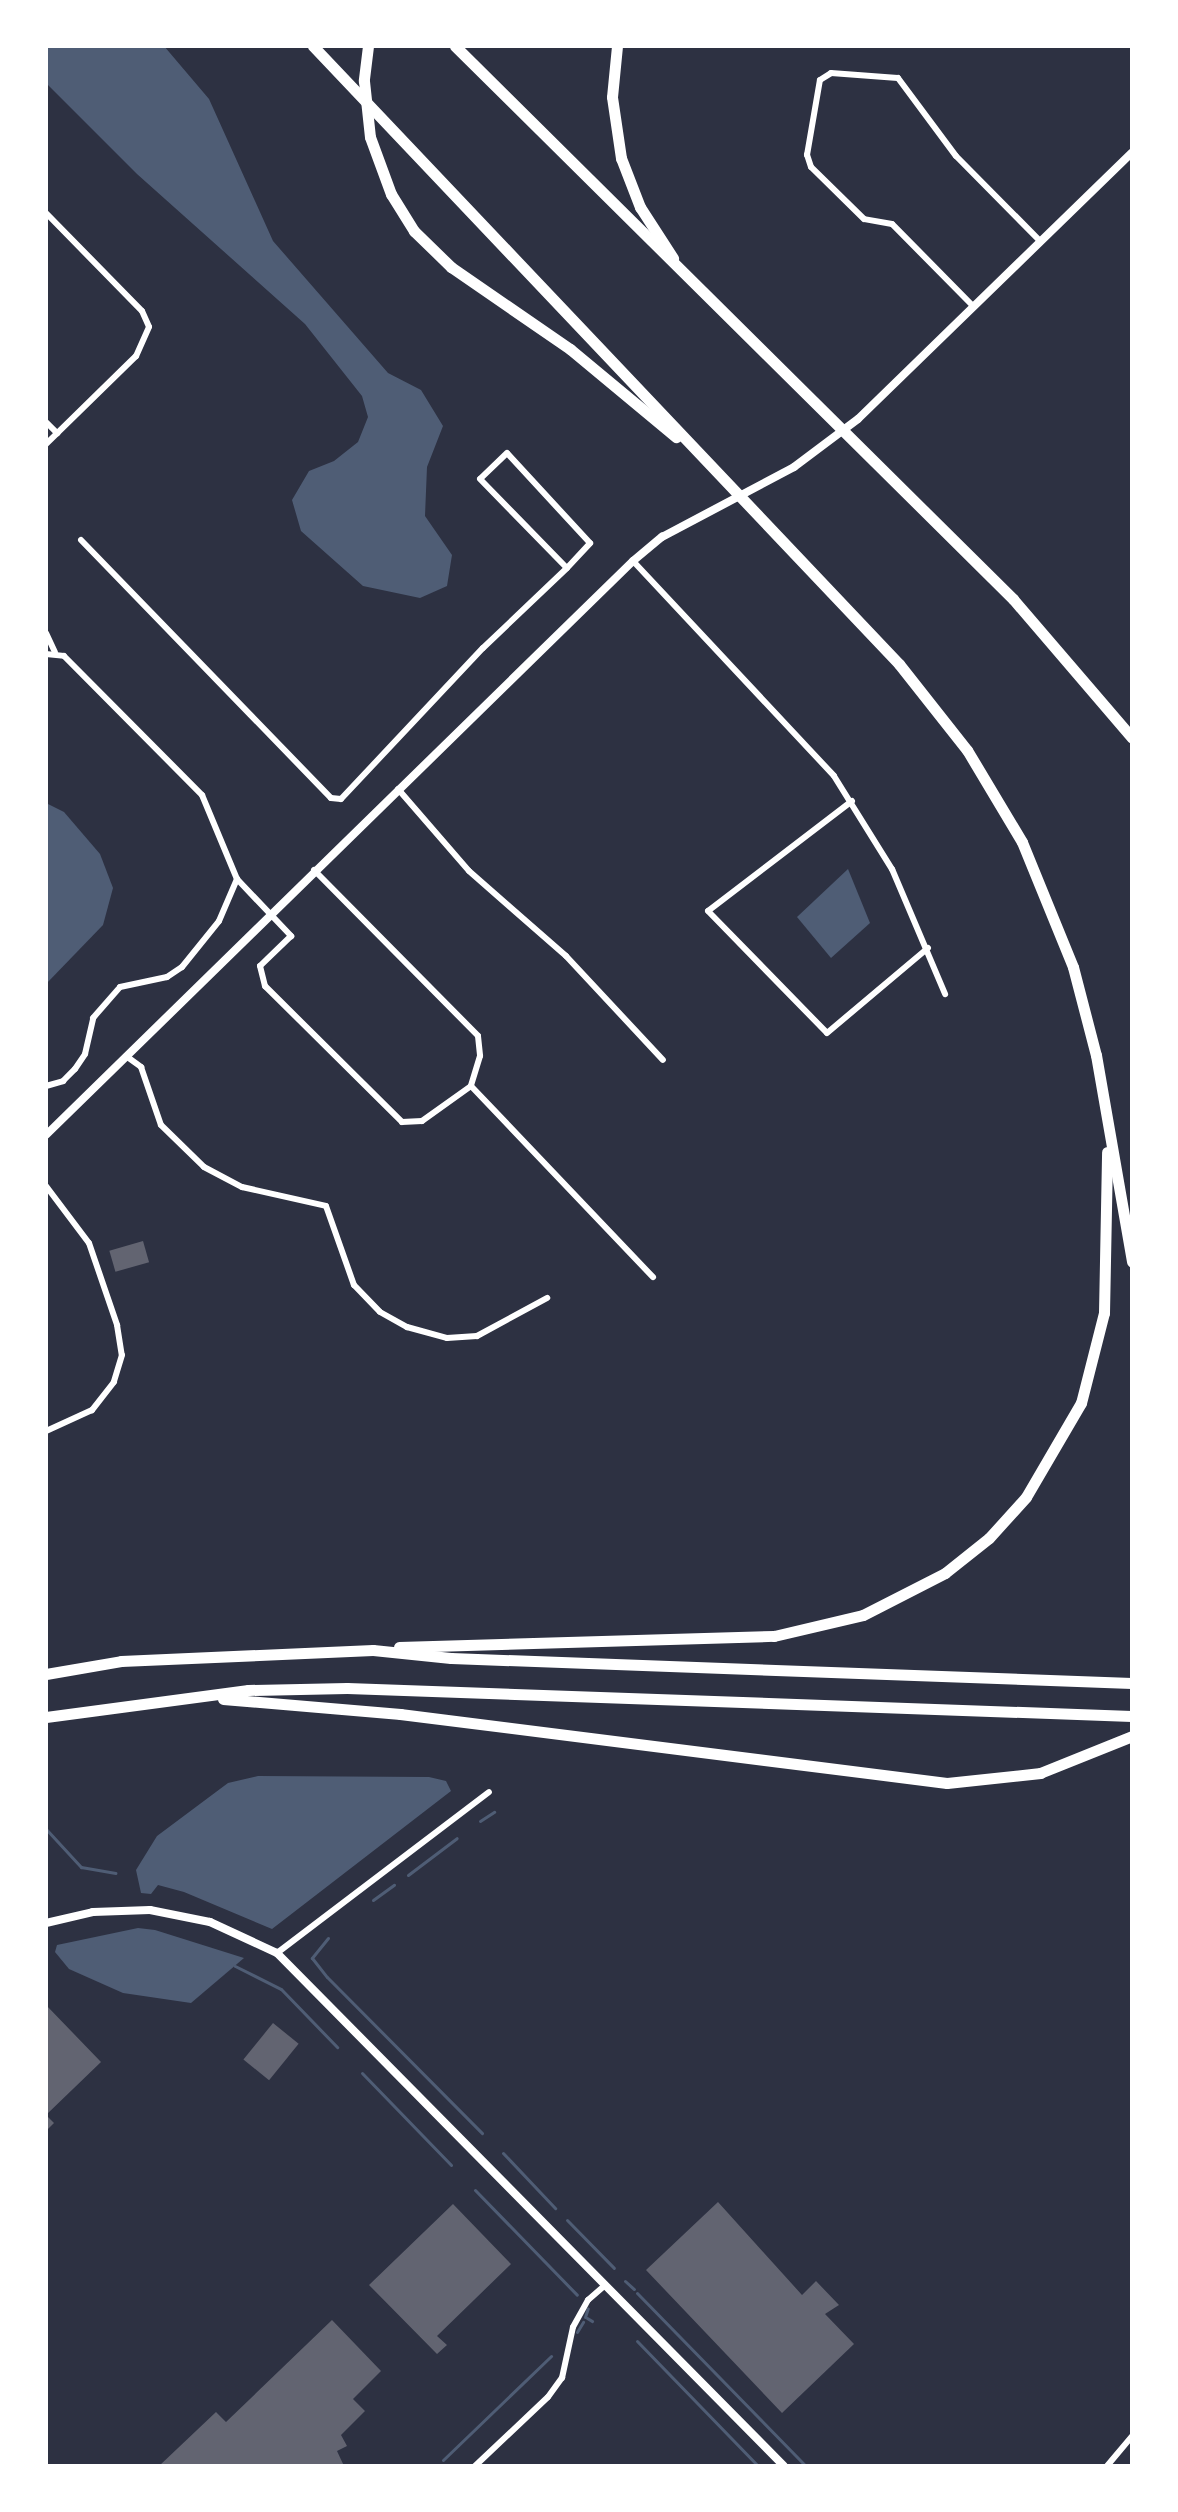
<!DOCTYPE html>
<html>
<head>
<meta charset="utf-8">
<style>
	body { margin:0 }
	#map { position:relative; width:1178px; height:2512px; overflow:hidden; background:#2d3142; font-family:"DM Sans",sans-serif }
	div>[style] { position:absolute }
	.water>* { inset:0; background:#4f5d75 }
	.stream>* { height:3px; margin:-1.5px; padding:0 1.5px; transform-origin:1.5px; border-radius:1.5px; background:#4f5d75 }
	.building>* { inset:0; background:#626471; transform-origin:0 0 }
	.minor>* { height:6px; margin:-3px; padding:0 3px; transform-origin:3px; border-radius:3px; background:#fff }
	.tertiary>* { height:8px; margin:-4px; padding:0 4px; transform-origin:4px; border-radius:4px; background:#fff }
	.motorway>* { height:11px; margin:-5.5px; padding:0 5.5px; transform-origin:5.5px; border-radius:5.5px; background:#fff }
	span { translate:-50% -50%; white-space:nowrap; text-align:center; line-height:1.15; -webkit-text-stroke:8px #fff; paint-order:stroke }
	.frame { position:absolute; inset:0; border:48px solid #fff; pointer-events:none }
</style>
</head>
<body>
<div id="map">
	<div class="water">
		<div style="clip-path:polygon(46px 46px,164px 46px,209px 99px,273px 241px,388px 373px,421px 390px,443px 426px,427px 467px,425px 516px,452px 555px,447px 586px,420px 598px,363px 586px,301px 531px,292px 500px,309px 471px,334px 461px,358px 442px,368px 417px,362px 396px,305px 324px,137px 174px,46px 83px)"></div>
		<div style="clip-path:polygon(46px 803px,64px 812px,100px 854px,113px 888px,103px 925px,46px 984px)"></div>
		<div style="clip-path:polygon(848px 869px,870px 923px,831px 958px,797px 917px)"></div>
		<div style="clip-path:polygon(258px 1776px,429px 1777px,446px 1781px,451px 1791px,272px 1929px,184px 1892px,158px 1885px,151px 1894px,141px 1893px,136px 1870px,157px 1836px,228px 1783px)"></div>
		<div style="clip-path:polygon(138px 1928px,155px 1930px,244px 1958px,191px 2003px,123px 1993px,69px 1969px,55px 1952px,57px 1945px)"></div>
	</div>
	<div class="stream">
		<div style="left:480px;top:1821px;width:17px;rotate:-33deg"></div>
		<div style="left:46px;top:1829px;width:52px;rotate:47.4deg"></div>
		<div style="left:81px;top:1867px;width:35px;rotate:10deg"></div>
		<div style="left:408px;top:1875px;width:61px;rotate:-37.1deg"></div>
		<div style="left:373px;top:1900px;width:26px;rotate:-36deg"></div>
		<div style="left:328px;top:1938px;width:26px;rotate:129deg"></div>
		<div style="left:312px;top:1958px;width:24px;rotate:52deg"></div>
		<div style="left:327px;top:1977px;width:220px;rotate:45.2deg"></div>
		<div style="left:235px;top:1966px;width:51px;rotate:26.6deg"></div>
		<div style="left:281px;top:1989px;width:81px;rotate:46deg"></div>
		<div style="left:362px;top:2073px;width:128px;rotate:45.9deg"></div>
		<div style="left:503px;top:2153px;width:76px;rotate:46.6deg"></div>
		<div style="left:475px;top:2190px;width:146px;rotate:45.8deg"></div>
		<div style="left:567px;top:2220px;width:67px;rotate:45.6deg"></div>
		<div style="left:625px;top:2281px;width:12px;rotate:42deg"></div>
		<div style="left:637px;top:2293px;width:242px;rotate:45.7deg"></div>
		<div style="left:585px;top:2317px;width:9px;rotate:-72deg"></div>
		<div style="left:587px;top:2318px;width:6px;rotate:31deg"></div>
		<div style="left:577px;top:2332px;width:12px;rotate:-59deg"></div>
		<div style="left:637px;top:2341px;width:174px;rotate:45.9deg"></div>
		<div style="left:443px;top:2460px;width:150px;rotate:-43.9deg"></div>
	</div>
	<div class="building">
		<div style="left:143px;top:1241px;width:22px;height:35px;rotate:74deg"></div>
		<div style="clip-path:polygon(46px 2005px,101px 2062px,46px 2115px,54px 2123px,46px 2131px)"></div>
		<div style="left:273px;top:2023px;width:33px;height:47px;rotate:39deg"></div>
		<div style="clip-path:polygon(718px 2202px,802px 2295px,816px 2281px,839px 2305px,825px 2314px,854px 2344px,782px 2413px,646px 2270px)"></div>
		<div style="clip-path:polygon(453px 2204px,511px 2264px,437px 2336px,447px 2345px,437px 2354px,369px 2285px)"></div>
		<div style="clip-path:polygon(332px 2320px,381px 2371px,353px 2399px,365px 2411px,341px 2435px,347px 2446px,337px 2451px,344px 2466px,159px 2466px,216px 2412px,226px 2422px)"></div>
	</div>
	<div class="minor">
		<div style="left:46px;top:213px;width:137px;rotate:45.6deg"></div>
		<div style="left:142px;top:311px;width:17px;rotate:66deg"></div>
		<div style="left:149px;top:327px;width:32px;rotate:114deg"></div>
		<div style="left:136px;top:356px;width:126px;rotate:135.6deg"></div>
		<div style="left:973px;top:306px;width:115px;rotate:-134.6deg"></div>
		<div style="left:892px;top:224px;width:28px;rotate:-170deg"></div>
		<div style="left:864px;top:219px;width:74px;rotate:-135.5deg"></div>
		<div style="left:811px;top:167px;width:13px;rotate:-108deg"></div>
		<div style="left:807px;top:155px;width:76px;rotate:-80.2deg"></div>
		<div style="left:820px;top:80px;width:13px;rotate:-32deg"></div>
		<div style="left:831px;top:73px;width:67px;rotate:4.3deg"></div>
		<div style="left:898px;top:78px;width:97px;rotate:53.4deg"></div>
		<div style="left:956px;top:156px;width:120px;rotate:45.3deg"></div>
		<div style="left:46px;top:422px;width:16px;rotate:45deg"></div>
		<div style="left:81px;top:540px;width:359px;rotate:45.9deg"></div>
		<div style="left:331px;top:798px;width:10px;rotate:6deg"></div>
		<div style="left:341px;top:799px;width:207px;rotate:-46.8deg"></div>
		<div style="left:483px;top:648px;width:116px;rotate:-43.6deg"></div>
		<div style="left:567px;top:568px;width:34px;rotate:-47deg"></div>
		<div style="left:590px;top:543px;width:122px;rotate:-132.7deg"></div>
		<div style="left:507px;top:453px;width:37px;rotate:136deg"></div>
		<div style="left:480px;top:479px;width:124px;rotate:45.7deg"></div>
		<div style="left:633px;top:561px;width:294px;rotate:46.9deg"></div>
		<div style="left:834px;top:776px;width:110px;rotate:58.1deg"></div>
		<div style="left:892px;top:869px;width:136px;rotate:67deg"></div>
		<div style="left:46px;top:633px;width:21px;rotate:65deg"></div>
		<div style="left:46px;top:654px;width:18px;rotate:6deg"></div>
		<div style="left:64px;top:656px;width:196px;rotate:45.2deg"></div>
		<div style="left:202px;top:795px;width:91px;rotate:67.4deg"></div>
		<div style="left:237px;top:879px;width:79px;rotate:46.5deg"></div>
		<div style="left:291px;top:936px;width:43px;rotate:135.9deg"></div>
		<div style="left:260px;top:966px;width:21px;rotate:76deg"></div>
		<div style="left:265px;top:986px;width:193px;rotate:44.8deg"></div>
		<div style="left:402px;top:1122px;width:20px;rotate:-3deg"></div>
		<div style="left:422px;top:1121px;width:60px;rotate:-35.5deg"></div>
		<div style="left:398px;top:789px;width:108px;rotate:49.1deg"></div>
		<div style="left:469px;top:871px;width:129px;rotate:41.2deg"></div>
		<div style="left:566px;top:956px;width:142px;rotate:47deg"></div>
		<div style="left:852px;top:801px;width:181px;rotate:142.6deg"></div>
		<div style="left:708px;top:911px;width:170px;rotate:45.7deg"></div>
		<div style="left:827px;top:1033px;width:132px;rotate:-40.1deg"></div>
		<div style="left:314px;top:870px;width:233px;rotate:45.3deg"></div>
		<div style="left:478px;top:1036px;width:20px;rotate:84deg"></div>
		<div style="left:480px;top:1056px;width:31px;rotate:107deg"></div>
		<div style="left:471px;top:1086px;width:264px;rotate:46.4deg"></div>
		<div style="left:126px;top:1056px;width:19px;rotate:36deg"></div>
		<div style="left:141px;top:1067px;width:61px;rotate:71deg"></div>
		<div style="left:161px;top:1125px;width:60px;rotate:44.3deg"></div>
		<div style="left:204px;top:1167px;width:43px;rotate:27.8deg"></div>
		<div style="left:242px;top:1187px;width:86px;rotate:12.7deg"></div>
		<div style="left:326px;top:1206px;width:84px;rotate:70.5deg"></div>
		<div style="left:354px;top:1285px;width:37px;rotate:46deg"></div>
		<div style="left:380px;top:1312px;width:31px;rotate:29deg"></div>
		<div style="left:407px;top:1327px;width:41px;rotate:15.4deg"></div>
		<div style="left:447px;top:1338px;width:30px;rotate:-4deg"></div>
		<div style="left:477px;top:1336px;width:80px;rotate:-28.5deg"></div>
		<div style="left:46px;top:1086px;width:18px;rotate:-16deg"></div>
		<div style="left:63px;top:1081px;width:17px;rotate:-45deg"></div>
		<div style="left:75px;top:1069px;width:18px;rotate:-56deg"></div>
		<div style="left:85px;top:1054px;width:37px;rotate:-77deg"></div>
		<div style="left:93px;top:1018px;width:41px;rotate:-48.9deg"></div>
		<div style="left:120px;top:987px;width:48px;rotate:-12deg"></div>
		<div style="left:167px;top:977px;width:18px;rotate:-34deg"></div>
		<div style="left:182px;top:967px;width:59px;rotate:-51.2deg"></div>
		<div style="left:219px;top:921px;width:46px;rotate:-66.8deg"></div>
		<div style="left:46px;top:1186px;width:71px;rotate:53deg"></div>
		<div style="left:89px;top:1243px;width:87px;rotate:71.1deg"></div>
		<div style="left:117px;top:1325px;width:30px;rotate:81deg"></div>
		<div style="left:122px;top:1355px;width:28px;rotate:107deg"></div>
		<div style="left:114px;top:1382px;width:36px;rotate:128deg"></div>
		<div style="left:92px;top:1410px;width:51px;rotate:155.5deg"></div>
		<div style="left:277px;top:1953px;width:266px;rotate:-37.2deg"></div>
		<div style="left:475px;top:2466px;width:100px;rotate:-43.4deg"></div>
		<div style="left:548px;top:2397px;width:24px;rotate:-54deg"></div>
		<div style="left:562px;top:2378px;width:52px;rotate:-77.8deg"></div>
		<div style="left:573px;top:2327px;width:31px;rotate:-61deg"></div>
		<div style="left:588px;top:2300px;width:23px;rotate:-41deg"></div>
		<div style="left:1107px;top:2466px;width:39px;rotate:-50deg"></div>
	</div>
	<div class="tertiary">
		<div style="left:46px;top:1135px;width:821px;rotate:-44.36deg"></div>
		<div style="left:633px;top:561px;width:38px;rotate:-40deg"></div>
		<div style="left:662px;top:537px;width:149px;rotate:-27.9deg"></div>
		<div style="left:794px;top:467px;width:80px;rotate:-36.9deg"></div>
		<div style="left:858px;top:419px;width:382px;rotate:-44.2deg"></div>
		<div style="left:46px;top:1923px;width:48px;rotate:-13.2deg"></div>
		<div style="left:93px;top:1912px;width:57px;rotate:-2deg"></div>
		<div style="left:150px;top:1910px;width:61px;rotate:11.3deg"></div>
		<div style="left:210px;top:1922px;width:74px;rotate:24.8deg"></div>
		<div style="left:277px;top:1953px;width:721px;rotate:45.34deg"></div>
	</div>
	<div class="motorway">
		<div style="left:313px;top:46px;width:852px;rotate:46.52deg"></div>
		<div style="left:899px;top:664px;width:110px;rotate:51.7deg"></div>
		<div style="left:967px;top:750px;width:107px;rotate:59.1deg"></div>
		<div style="left:1022px;top:842px;width:135px;rotate:67.8deg"></div>
		<div style="left:1073px;top:967px;width:91px;rotate:75.4deg"></div>
		<div style="left:1096px;top:1055px;width:210px;rotate:80.1deg"></div>
		<div style="left:368px;top:46px;width:35px;rotate:97deg"></div>
		<div style="left:364px;top:81px;width:56px;rotate:83.9deg"></div>
		<div style="left:370px;top:137px;width:61px;rotate:69.8deg"></div>
		<div style="left:391px;top:194px;width:44px;rotate:58.1deg"></div>
		<div style="left:414px;top:231px;width:52px;rotate:44.2deg"></div>
		<div style="left:451px;top:267px;width:145px;rotate:34.6deg"></div>
		<div style="left:570px;top:349px;width:138px;rotate:39.7deg"></div>
		<div style="left:455px;top:46px;width:786px;rotate:44.74deg"></div>
		<div style="left:1013px;top:599px;width:183px;rotate:49.4deg"></div>
		<div style="left:617px;top:46px;width:51px;rotate:95.6deg"></div>
		<div style="left:612px;top:97px;width:62px;rotate:81.6deg"></div>
		<div style="left:621px;top:158px;width:53px;rotate:68.8deg"></div>
		<div style="left:640px;top:207px;width:61px;rotate:57.1deg"></div>
		<div style="left:399px;top:1647px;width:375px;rotate:-1.7deg"></div>
		<div style="left:774px;top:1636px;width:91px;rotate:-13.3deg"></div>
		<div style="left:863px;top:1615px;width:92px;rotate:-27.1deg"></div>
		<div style="left:945px;top:1573px;width:56px;rotate:-38.5deg"></div>
		<div style="left:989px;top:1538px;width:55px;rotate:-47.9deg"></div>
		<div style="left:1026px;top:1497px;width:109px;rotate:-59.7deg"></div>
		<div style="left:1081px;top:1403px;width:93px;rotate:-75.7deg"></div>
		<div style="left:1104px;top:1313px;width:161px;rotate:-88.9deg"></div>
		<div style="left:46px;top:1674px;width:76px;rotate:-9.8deg"></div>
		<div style="left:121px;top:1661px;width:252px;rotate:-2.5deg"></div>
		<div style="left:373px;top:1650px;width:78px;rotate:5.9deg"></div>
		<div style="left:451px;top:1658px;width:681px;rotate:2.1deg"></div>
		<div style="left:223px;top:1699px;width:178px;rotate:4.8deg"></div>
		<div style="left:400px;top:1714px;width:551px;rotate:7.19deg"></div>
		<div style="left:947px;top:1783px;width:94px;rotate:-6.1deg"></div>
		<div style="left:1040px;top:1773px;width:99px;rotate:-21.9deg"></div>
		<div style="left:46px;top:1717px;width:204px;rotate:-7.6deg"></div>
		<div style="left:248px;top:1690px;width:99px;rotate:-1.2deg"></div>
		<div style="left:347px;top:1688px;width:785px;rotate:2.04deg"></div>
	</div>
	<div class="frame"></div>
</div>
</body>
</html>
